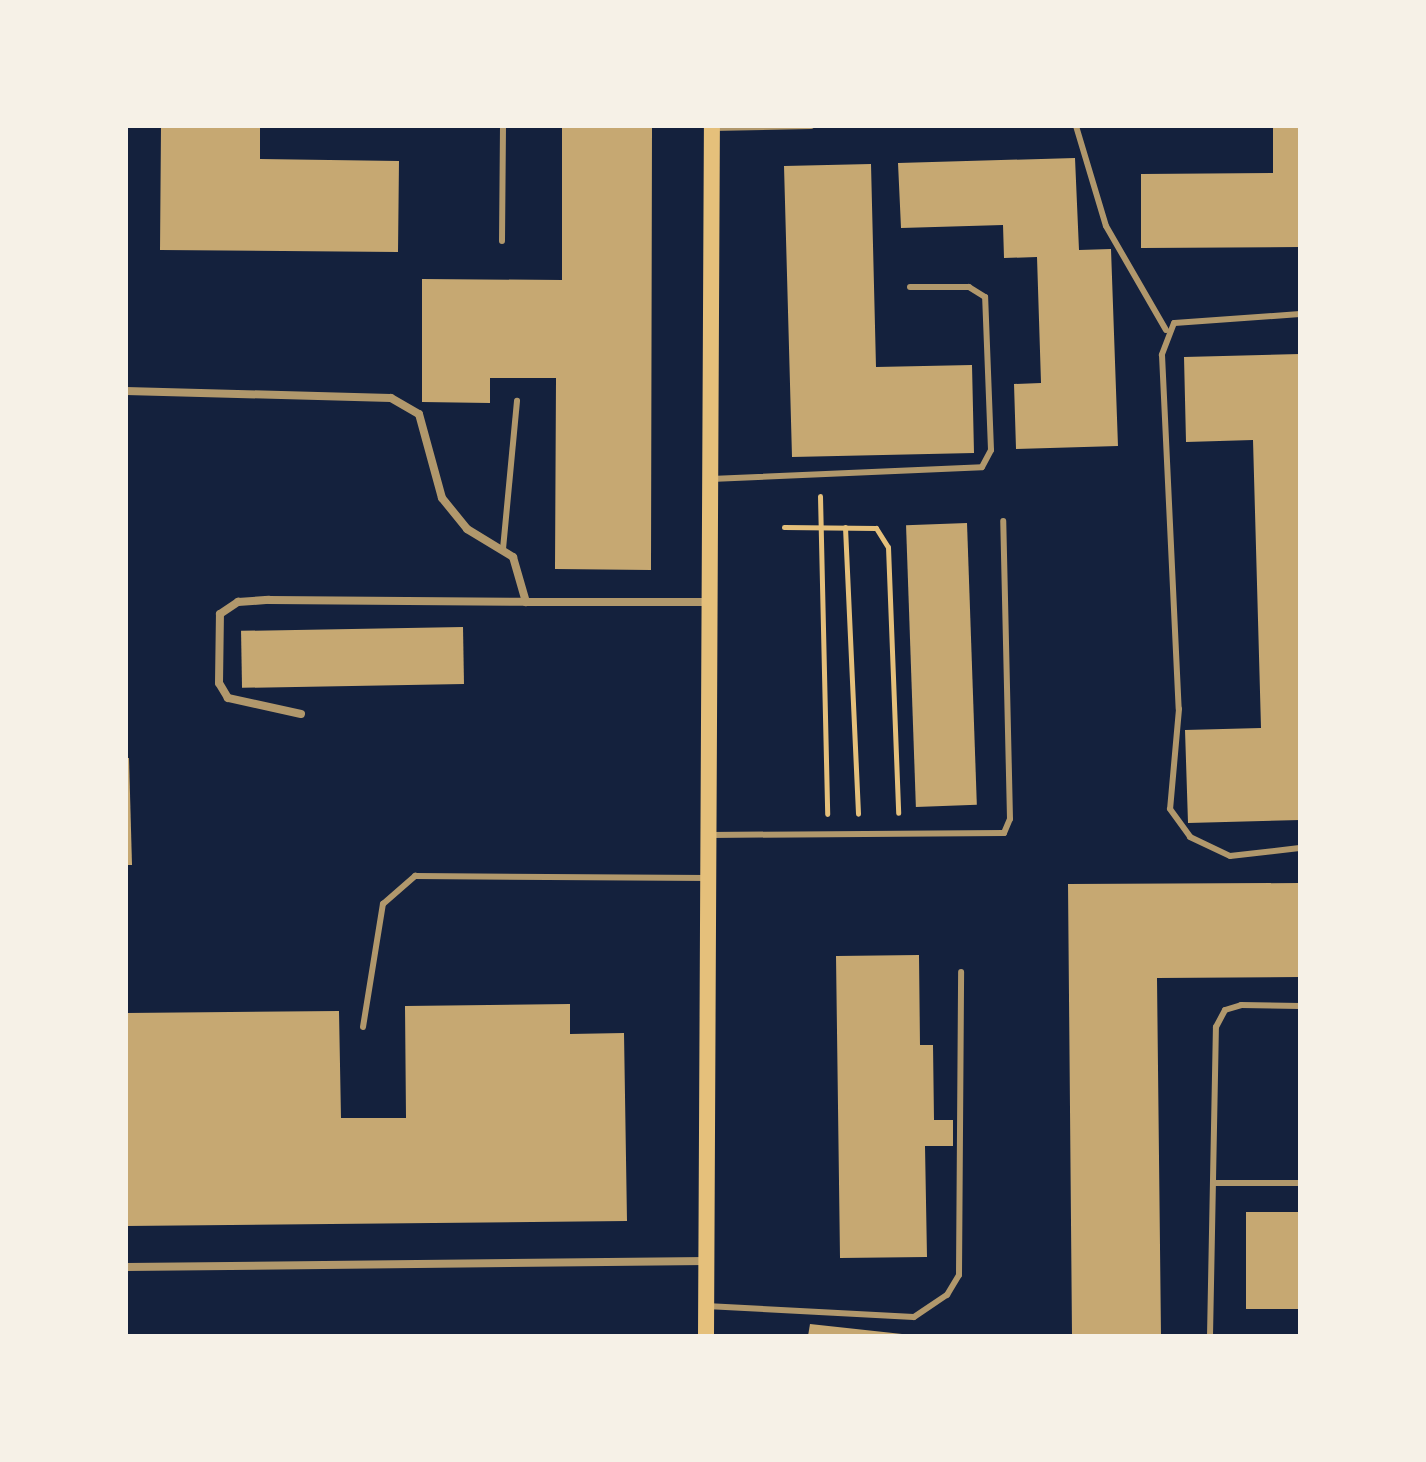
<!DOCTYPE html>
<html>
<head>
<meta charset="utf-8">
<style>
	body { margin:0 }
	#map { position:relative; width:1426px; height:1462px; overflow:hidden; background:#14213d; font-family:"Zilla Slab",serif }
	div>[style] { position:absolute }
	.building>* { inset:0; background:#c6a872; transform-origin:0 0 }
	.path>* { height:5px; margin:-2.5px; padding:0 2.5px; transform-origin:2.5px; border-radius:2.5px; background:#e5c07b }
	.service>* { height:6px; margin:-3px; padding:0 3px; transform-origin:3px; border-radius:3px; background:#b1986c }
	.minor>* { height:8px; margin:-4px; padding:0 4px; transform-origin:4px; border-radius:4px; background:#b1986c }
	.secondary>* { height:16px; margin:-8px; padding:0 8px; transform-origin:8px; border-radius:8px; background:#e5c07b }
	span { translate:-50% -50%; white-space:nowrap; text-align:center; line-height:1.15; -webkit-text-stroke:6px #f6f1e7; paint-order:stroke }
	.frame { position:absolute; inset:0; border:128px solid #f6f1e7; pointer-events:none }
</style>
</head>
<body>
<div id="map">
	<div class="building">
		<div style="clip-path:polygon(161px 126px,260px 126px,260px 159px,399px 161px,398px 252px,160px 250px)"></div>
		<div style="clip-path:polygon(562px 126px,652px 126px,651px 570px,555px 569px,556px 378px,490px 378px,490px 403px,422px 402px,422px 279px,562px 280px)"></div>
		<div style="clip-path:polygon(1273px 126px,1300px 126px,1300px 247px,1141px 248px,1141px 174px,1273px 173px)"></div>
		<div style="clip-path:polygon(1075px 158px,1079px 250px,1111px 249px,1118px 446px,1016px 449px,1014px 384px,1041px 383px,1037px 257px,1004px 258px,1003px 225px,901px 228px,898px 163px)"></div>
		<div style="clip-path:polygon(871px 164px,876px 367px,972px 365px,974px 453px,792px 457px,784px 166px)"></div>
		<div style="clip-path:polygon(1300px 354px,1300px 820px,1188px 823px,1185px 730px,1261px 728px,1253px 440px,1186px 442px,1184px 357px)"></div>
		<div style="left:967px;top:523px;width:282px;height:61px;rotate:88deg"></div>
		<div style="left:463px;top:627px;width:57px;height:222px;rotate:89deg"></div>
		<div style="clip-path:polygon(126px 758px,129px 758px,132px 865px,126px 865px)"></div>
		<div style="clip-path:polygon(1300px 883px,1300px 977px,1157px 978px,1161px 1336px,1072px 1336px,1068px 884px)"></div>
		<div style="clip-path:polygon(919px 955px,920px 1045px,933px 1045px,934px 1120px,953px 1120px,953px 1146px,925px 1146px,927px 1257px,840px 1258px,836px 956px)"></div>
		<div style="clip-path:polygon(570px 1004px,570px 1034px,624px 1033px,627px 1221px,126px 1226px,126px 1013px,339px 1011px,341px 1118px,406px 1118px,405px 1006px)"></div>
		<div style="left:1300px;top:1212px;width:97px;height:54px;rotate:90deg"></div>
		<div style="clip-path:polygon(810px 1324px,902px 1334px,902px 1336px,808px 1336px)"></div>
	</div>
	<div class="path">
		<div style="left:820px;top:496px;width:318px;rotate:88.7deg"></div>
		<div style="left:784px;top:527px;width:92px;rotate:0.6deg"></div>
		<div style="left:876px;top:528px;width:22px;rotate:58deg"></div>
		<div style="left:888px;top:547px;width:266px;rotate:87.8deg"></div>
		<div style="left:845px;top:527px;width:287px;rotate:87.4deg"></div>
	</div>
	<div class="service">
		<div style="left:1076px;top:126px;width:104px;rotate:73.3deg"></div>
		<div style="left:1106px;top:226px;width:120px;rotate:60deg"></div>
		<div style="left:712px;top:128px;width:99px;rotate:-1.2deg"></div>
		<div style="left:502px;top:241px;width:115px;rotate:-89.5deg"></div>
		<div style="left:1300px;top:314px;width:126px;rotate:175.9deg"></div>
		<div style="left:1174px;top:323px;width:34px;rotate:111deg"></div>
		<div style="left:1162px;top:355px;width:354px;rotate:87.3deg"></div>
		<div style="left:1179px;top:709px;width:100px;rotate:95.1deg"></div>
		<div style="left:1170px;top:809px;width:34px;rotate:54deg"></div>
		<div style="left:1190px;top:837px;width:44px;rotate:25.4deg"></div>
		<div style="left:1230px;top:856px;width:70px;rotate:-6.5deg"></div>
		<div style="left:711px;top:479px;width:271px;rotate:-2.5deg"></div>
		<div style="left:982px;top:467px;width:19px;rotate:-62deg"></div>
		<div style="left:991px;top:450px;width:153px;rotate:-92.2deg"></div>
		<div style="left:985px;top:297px;width:19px;rotate:-148deg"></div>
		<div style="left:969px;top:287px;width:59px;rotate:180deg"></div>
		<div style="left:503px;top:549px;width:149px;rotate:-84.6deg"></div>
		<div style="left:709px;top:835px;width:295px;rotate:-0.4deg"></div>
		<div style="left:1004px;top:833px;width:15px;rotate:-67deg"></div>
		<div style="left:1010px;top:819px;width:298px;rotate:-91.3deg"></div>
		<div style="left:363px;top:1027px;width:125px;rotate:-80.8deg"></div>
		<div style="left:383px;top:904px;width:43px;rotate:-41.2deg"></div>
		<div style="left:415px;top:876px;width:293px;rotate:0.4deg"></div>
		<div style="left:1214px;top:1183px;width:86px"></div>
		<div style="left:706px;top:1306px;width:208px;rotate:3deg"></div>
		<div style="left:914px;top:1317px;width:40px;rotate:-34deg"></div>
		<div style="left:947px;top:1295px;width:23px;rotate:-59deg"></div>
		<div style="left:959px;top:1275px;width:303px;rotate:-89.6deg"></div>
		<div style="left:1210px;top:1336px;width:309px;rotate:-88.9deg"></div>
		<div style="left:1216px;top:1027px;width:19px;rotate:-62deg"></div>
		<div style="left:1225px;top:1010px;width:17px;rotate:-17deg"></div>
		<div style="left:1241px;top:1005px;width:59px;rotate:1deg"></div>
	</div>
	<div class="minor">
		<div style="left:126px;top:391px;width:265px;rotate:1.5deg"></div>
		<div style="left:391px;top:398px;width:32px;rotate:30deg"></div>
		<div style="left:419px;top:414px;width:87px;rotate:74.7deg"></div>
		<div style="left:442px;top:498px;width:40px;rotate:51deg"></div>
		<div style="left:467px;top:529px;width:54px;rotate:31.3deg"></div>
		<div style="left:513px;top:557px;width:47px;rotate:73.9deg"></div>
		<div style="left:526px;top:602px;width:183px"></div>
		<div style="left:301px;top:714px;width:75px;rotate:-167.6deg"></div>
		<div style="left:228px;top:698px;width:17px;rotate:-121deg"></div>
		<div style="left:219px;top:683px;width:69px;rotate:-89.2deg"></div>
		<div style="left:220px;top:614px;width:22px;rotate:-34deg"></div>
		<div style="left:238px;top:602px;width:31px;rotate:-4deg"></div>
		<div style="left:269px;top:600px;width:257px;rotate:0.4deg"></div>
		<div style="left:126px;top:1267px;width:580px;rotate:-0.59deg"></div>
	</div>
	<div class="secondary">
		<div style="left:706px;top:1336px;width:1210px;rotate:-89.72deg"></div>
	</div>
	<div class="frame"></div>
</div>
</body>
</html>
